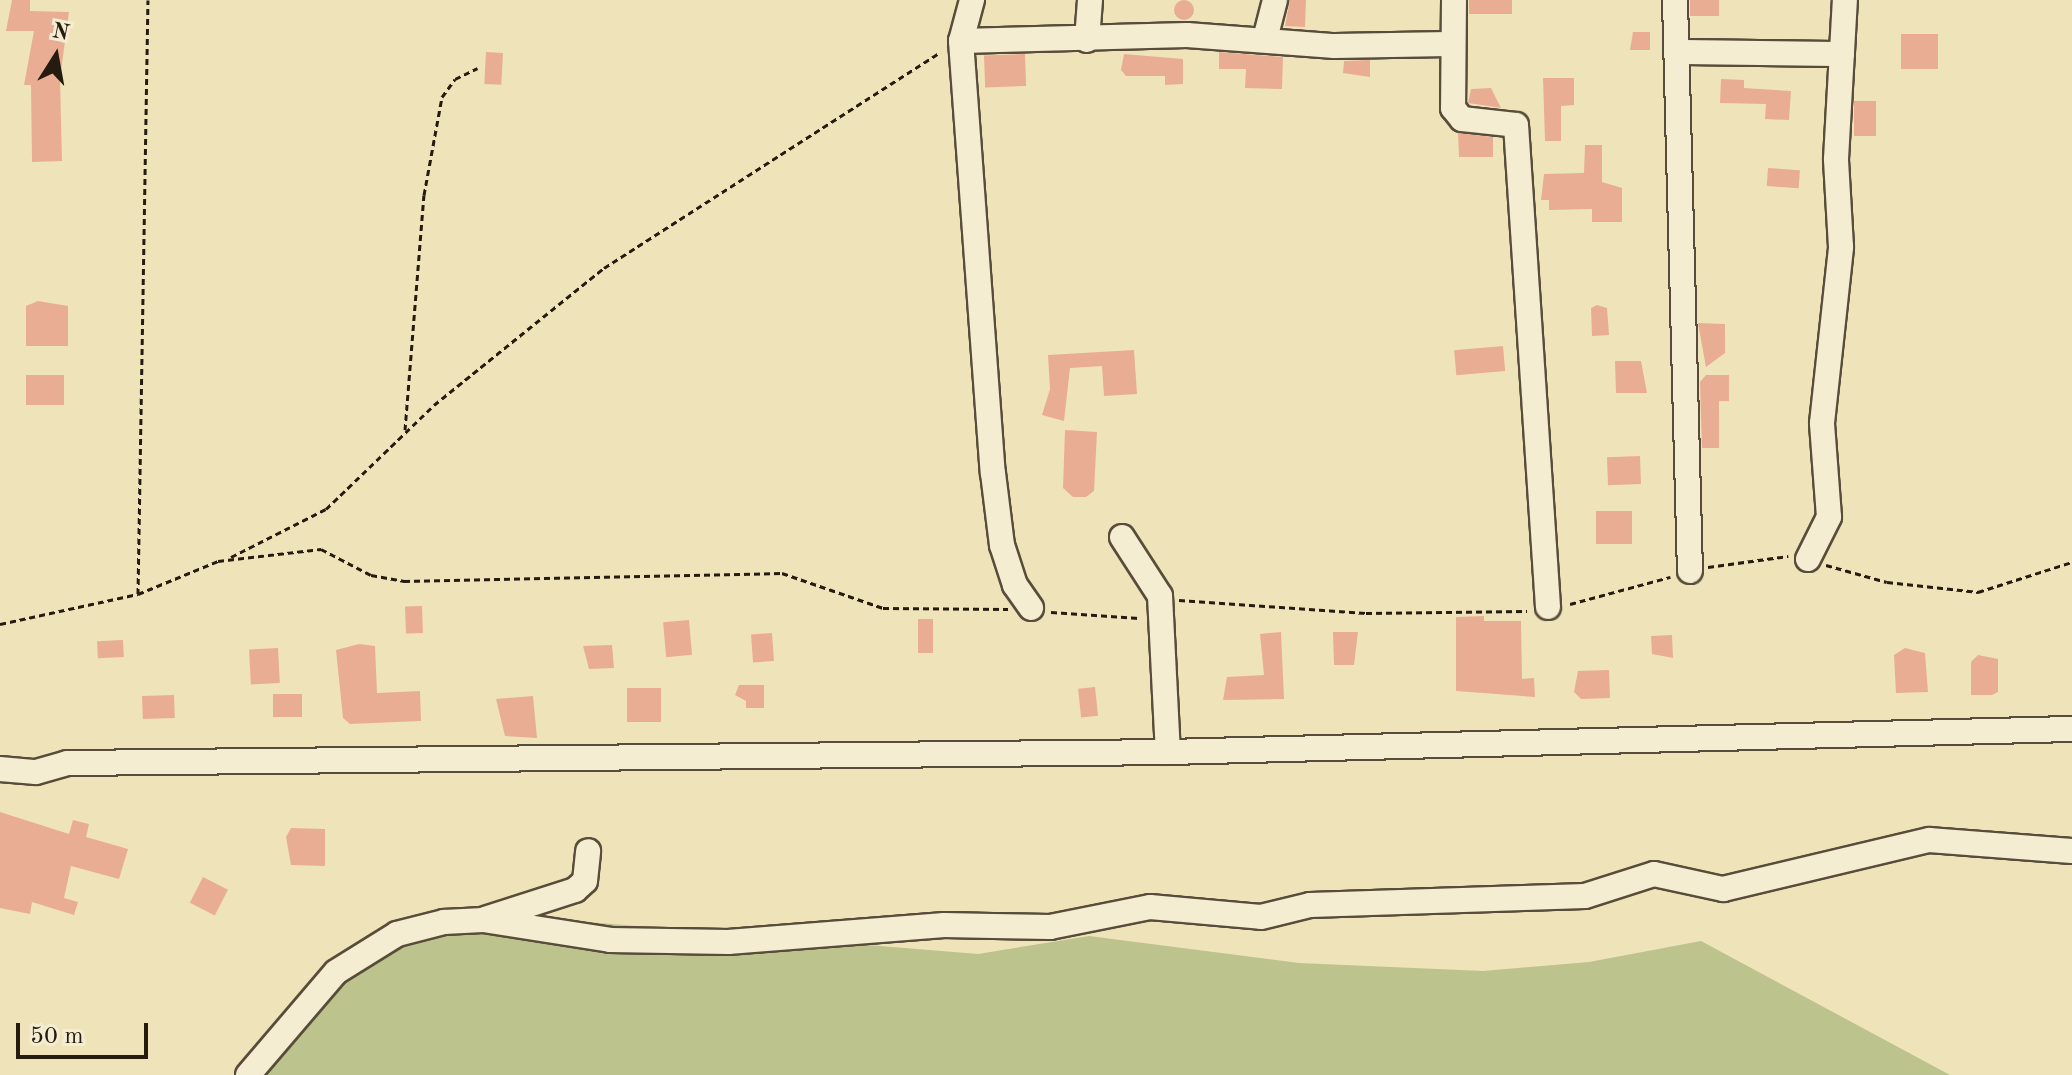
<!DOCTYPE html>
<html>
<head>
<meta charset="utf-8">
<style>
	body { margin:0 }
	#map { position:relative; width:2072px; height:1075px; overflow:hidden; background:#efe4b9; font-family:"Old Standard TT",serif }
	div>[style] { position:absolute }
	.green>* { inset:0; background:#bcc38c }
	.building>* { inset:0; background:#e9ad94; transform-origin:0 0 }
	.round { border-radius:50% }
	.path>* { height:3px; margin-top:-1.5px; transform-origin:0; background:repeating-linear-gradient(90deg,#261b0f 0 6px,transparent 0 10px) }
	.roads { filter:drop-shadow(2px 0 #584d3a) drop-shadow(-2px 0 #584d3a) drop-shadow(0 2px #584d3a) drop-shadow(0 -2px #584d3a) }
	.minor>* { height:24px; margin:-12px; padding:0 12px; transform-origin:12px; border-radius:12px; background:#f5edd2 }
	span { translate:-50% -50%; white-space:nowrap; text-align:center; line-height:1.15; -webkit-text-stroke:6px #f5edd2; paint-order:stroke }
	.north { position:absolute; left:16px; top:16px; width:80px; height:80px; -webkit-text-stroke:6px #f5edd2; paint-order:stroke; rotate:11deg; font-size:22px; font-weight:700; line-height:32px; text-align:center; color:#261b0f }
	.north::after { content:''; display:block; margin:auto; width:28px; height:36px; background:#261b0f; clip-path:polygon(50% 0,100% 100%,50% 72%,0 100%) }
	.scale { position:absolute; left:16px; top:1023px; width:132px; height:36px; box-sizing:border-box; border:4px solid #261b0f; border-top:0; padding-left:10px; font-size:24px; line-height:28px; white-space:nowrap; color:#261b0f; -webkit-text-stroke:6px #f5edd2; paint-order:stroke }
</style>
</head>
<body>
<div id="map">
	<div class="green">
		<div style="clip-path:polygon(527px 917px,978px 954px,1089px 936px,1299px 963px,1483px 971px,1589px 962px,1701px 941px,1950px 1075px,242px 1075px,274px 1036px,384px 944px)"></div>
	</div>
	<div class="building">
		<div class="round" style="left:1174px;top:0;width:20px;height:20px"></div>
		<div style="clip-path:polygon(12px 0,30px 0,30px 11px,69px 12px,60px 78px,62px 161px,32px 162px,31px 85px,24px 85px,34px 31px,6px 31px)"></div>
		<div style="clip-path:polygon(1290px 0,1306px 0,1305px 27px,1285px 26px)"></div>
		<div style="left:1469px;top:0;width:43px;height:14px"></div>
		<div style="left:1690px;top:0;width:29px;height:16px"></div>
		<div style="clip-path:polygon(1633px 32px,1650px 32px,1650px 50px,1630px 50px)"></div>
		<div style="left:1901px;top:34px;width:37px;height:35px"></div>
		<div style="left:486px;top:52px;width:17px;height:32px;rotate:3deg"></div>
		<div style="clip-path:polygon(1219px 52px,1283px 57px,1282px 89px,1245px 88px,1246px 69px,1219px 69px)"></div>
		<div style="left:1025px;top:54px;width:32px;height:41px;rotate:88deg"></div>
		<div style="clip-path:polygon(1124px 54px,1183px 59px,1183px 84px,1165px 85px,1165px 76px,1126px 76px,1121px 70px)"></div>
		<div style="clip-path:polygon(1370px 60px,1370px 77px,1343px 73px,1344px 61px)"></div>
		<div style="clip-path:polygon(1543px 78px,1574px 78px,1574px 105px,1561px 106px,1561px 141px,1545px 141px)"></div>
		<div style="clip-path:polygon(1721px 79px,1744px 80px,1744px 88px,1791px 91px,1789px 120px,1765px 119px,1766px 104px,1720px 103px)"></div>
		<div style="clip-path:polygon(1491px 88px,1501px 108px,1468px 103px,1471px 89px)"></div>
		<div style="left:1854px;top:101px;width:22px;height:35px"></div>
		<div style="clip-path:polygon(1458px 133px,1493px 137px,1493px 157px,1459px 157px)"></div>
		<div style="clip-path:polygon(1585px 145px,1602px 145px,1602px 182px,1622px 188px,1622px 222px,1592px 222px,1592px 209px,1549px 210px,1549px 200px,1541px 200px,1544px 174px,1584px 173px)"></div>
		<div style="left:1768px;top:168px;width:32px;height:18px;rotate:4deg"></div>
		<div style="clip-path:polygon(38px 301px,68px 306px,68px 346px,26px 346px,26px 306px)"></div>
		<div style="clip-path:polygon(1597px 305px,1607px 308px,1609px 335px,1592px 336px,1591px 308px)"></div>
		<div style="clip-path:polygon(1698px 323px,1725px 324px,1725px 353px,1706px 367px)"></div>
		<div style="left:1503px;top:346px;width:25px;height:49px;rotate:85deg"></div>
		<div style="clip-path:polygon(1134px 350px,1137px 394px,1104px 396px,1102px 366px,1070px 368px,1064px 421px,1042px 415px,1050px 389px,1048px 355px)"></div>
		<div style="clip-path:polygon(1615px 361px,1641px 361px,1647px 393px,1616px 393px)"></div>
		<div style="left:26px;top:375px;width:38px;height:30px"></div>
		<div style="clip-path:polygon(1706px 375px,1729px 375px,1729px 401px,1719px 401px,1719px 448px,1702px 448px,1700px 382px)"></div>
		<div style="clip-path:polygon(1065px 430px,1097px 432px,1094px 491px,1086px 497px,1073px 497px,1063px 488px)"></div>
		<div style="left:1640px;top:456px;width:28px;height:33px;rotate:88deg"></div>
		<div style="left:1632px;top:511px;width:33px;height:36px;rotate:90deg"></div>
		<div style="left:422px;top:606px;width:27px;height:17px;rotate:88deg"></div>
		<div style="clip-path:polygon(1484px 616px,1484px 621px,1521px 621px,1522px 679px,1534px 678px,1535px 697px,1456px 691px,1456px 617px)"></div>
		<div style="left:918px;top:619px;width:15px;height:34px"></div>
		<div style="left:689px;top:620px;width:35px;height:26px;rotate:85deg"></div>
		<div style="clip-path:polygon(1281px 632px,1284px 699px,1223px 700px,1227px 677px,1264px 675px,1260px 634px)"></div>
		<div style="clip-path:polygon(1333px 632px,1358px 632px,1354px 665px,1334px 665px)"></div>
		<div style="left:772px;top:633px;width:28px;height:21px;rotate:86deg"></div>
		<div style="clip-path:polygon(1672px 635px,1673px 658px,1652px 654px,1651px 636px)"></div>
		<div style="left:123px;top:640px;width:17px;height:26px;rotate:87deg"></div>
		<div style="clip-path:polygon(359px 644px,375px 646px,377px 693px,420px 691px,421px 721px,350px 724px,343px 718px,336px 650px)"></div>
		<div style="clip-path:polygon(612px 645px,614px 668px,589px 669px,583px 646px)"></div>
		<div style="left:278px;top:648px;width:35px;height:29px;rotate:87deg"></div>
		<div style="clip-path:polygon(1905px 648px,1925px 653px,1928px 692px,1896px 693px,1894px 655px)"></div>
		<div style="clip-path:polygon(1978px 655px,1998px 659px,1998px 692px,1992px 695px,1971px 695px,1971px 662px)"></div>
		<div style="clip-path:polygon(1609px 670px,1610px 698px,1581px 699px,1574px 692px,1578px 671px)"></div>
		<div style="clip-path:polygon(739px 685px,764px 685px,764px 708px,746px 708px,746px 701px,735px 695px)"></div>
		<div style="left:1095px;top:687px;width:29px;height:17px;rotate:84deg"></div>
		<div style="left:627px;top:688px;width:34px;height:34px"></div>
		<div style="left:302px;top:694px;width:23px;height:29px;rotate:90deg"></div>
		<div style="left:174px;top:695px;width:23px;height:32px;rotate:88deg"></div>
		<div style="clip-path:polygon(533px 696px,537px 738px,505px 736px,496px 699px)"></div>
		<div style="clip-path:polygon(0 812px,69px 834px,73px 820px,89px 824px,86px 837px,128px 849px,119px 879px,71px 866px,64px 898px,78px 902px,74px 915px,32px 902px,30px 914px,0 908px)"></div>
		<div style="clip-path:polygon(291px 828px,325px 829px,325px 866px,291px 865px,286px 837px)"></div>
		<div style="left:203px;top:877px;width:28px;height:29px;rotate:27deg"></div>
	</div>
	<div class="path">
		<div style="left:405px;top:430px;width:236px;rotate:-85.4deg"></div>
		<div style="left:424px;top:195px;width:100px;rotate:-79.6deg"></div>
		<div style="left:442px;top:97px;width:22px;rotate:-54deg"></div>
		<div style="left:455px;top:79px;width:25px;rotate:-26deg"></div>
		<div style="left:231px;top:557px;width:106px;rotate:-26.8deg"></div>
		<div style="left:326px;top:509px;width:150px;rotate:-43.9deg"></div>
		<div style="left:434px;top:405px;width:218px;rotate:-38.9deg"></div>
		<div style="left:604px;top:268px;width:400px;rotate:-32.7deg"></div>
		<div style="left:1826px;top:565px;width:63px;rotate:15.6deg"></div>
		<div style="left:1887px;top:582px;width:92px;rotate:6.3deg"></div>
		<div style="left:1978px;top:592px;width:99px;rotate:-17.7deg"></div>
		<div style="left:1708px;top:567px;width:81px;rotate:-7.8deg"></div>
		<div style="left:138px;top:594px;width:594px;rotate:-89.04deg"></div>
		<div style="left:1179px;top:600px;width:187px;rotate:4deg"></div>
		<div style="left:1366px;top:613px;width:161px;rotate:-0.7deg"></div>
		<div style="left:1570px;top:604px;width:104px;rotate:-15.1deg"></div>
		<div style="left:1051px;top:612px;width:88px;rotate:3.9deg"></div>
		<div style="left:0;top:624px;width:141px;rotate:-12.3deg"></div>
		<div style="left:138px;top:594px;width:87px;rotate:-22.4deg"></div>
		<div style="left:218px;top:561px;width:104px;rotate:-6.6deg"></div>
		<div style="left:321px;top:549px;width:56px;rotate:27.5deg"></div>
		<div style="left:371px;top:575px;width:34px;rotate:10deg"></div>
		<div style="left:404px;top:581px;width:378px;rotate:-1.2deg"></div>
		<div style="left:782px;top:573px;width:107px;rotate:19.1deg"></div>
		<div style="left:883px;top:608px;width:125px;rotate:0.5deg"></div>
	</div>
	<div class="roads">
		<div class="minor">
			<div style="left:972px;top:0;width:42px;rotate:105deg"></div>
			<div style="left:961px;top:41px;width:433px;rotate:85.8deg"></div>
			<div style="left:993px;top:473px;width:73px;rotate:82.9deg"></div>
			<div style="left:1002px;top:545px;width:42px;rotate:72deg"></div>
			<div style="left:1015px;top:585px;width:28px;rotate:55deg"></div>
			<div style="left:1454px;top:0;width:108px;rotate:90.5deg"></div>
			<div style="left:1453px;top:108px;width:14px;rotate:51deg"></div>
			<div style="left:1462px;top:119px;width:54px;rotate:6.3deg"></div>
			<div style="left:1516px;top:125px;width:483px;rotate:86.2deg"></div>
			<div style="left:1675px;top:0;width:571px;rotate:88.5deg"></div>
			<div style="left:1265px;top:39px;width:40px;rotate:-75.6deg"></div>
			<div style="left:1087px;top:40px;width:40px;rotate:-85.7deg"></div>
			<div style="left:961px;top:41px;width:226px;rotate:-1.5deg"></div>
			<div style="left:1187px;top:35px;width:148px;rotate:4.3deg"></div>
			<div style="left:1335px;top:46px;width:114px;rotate:-1deg"></div>
			<div style="left:1677px;top:52px;width:165px;rotate:0.7deg"></div>
			<div style="left:1122px;top:537px;width:70px;rotate:57.2deg"></div>
			<div style="left:1160px;top:596px;width:156px;rotate:87.1deg"></div>
			<div style="left:1808px;top:559px;width:47px;rotate:-63.4deg"></div>
			<div style="left:1829px;top:517px;width:94px;rotate:-94.3deg"></div>
			<div style="left:1822px;top:423px;width:177px;rotate:-83.8deg"></div>
			<div style="left:1841px;top:247px;width:88px;rotate:-93.3deg"></div>
			<div style="left:1836px;top:159px;width:159px;rotate:-86.8deg"></div>
			<div style="left:0;top:769px;width:36px;rotate:5deg"></div>
			<div style="left:36px;top:772px;width:32px;rotate:-16deg"></div>
			<div style="left:67px;top:763px;width:1101px;rotate:-0.57deg"></div>
			<div style="left:1168px;top:752px;width:904px;rotate:-1.46deg"></div>
			<div style="left:485px;top:919px;width:95px;rotate:-17.9deg"></div>
			<div style="left:575px;top:890px;width:13px;rotate:-42deg"></div>
			<div style="left:585px;top:881px;width:30px;rotate:-84deg"></div>
			<div style="left:248px;top:1075px;width:135px;rotate:-49.5deg"></div>
			<div style="left:336px;top:972px;width:72px;rotate:-31.9deg"></div>
			<div style="left:397px;top:934px;width:49px;rotate:-14.3deg"></div>
			<div style="left:444px;top:922px;width:39px;rotate:-3deg"></div>
			<div style="left:483px;top:920px;width:129px;rotate:8.9deg"></div>
			<div style="left:610px;top:940px;width:118px;rotate:1deg"></div>
			<div style="left:728px;top:942px;width:217px;rotate:-4.5deg"></div>
			<div style="left:944px;top:925px;width:106px;rotate:1.1deg"></div>
			<div style="left:1050px;top:927px;width:102px;rotate:-11.3deg"></div>
			<div style="left:1150px;top:907px;width:111px;rotate:5.1deg"></div>
			<div style="left:1261px;top:917px;width:50px;rotate:-13.8deg"></div>
			<div style="left:1310px;top:905px;width:275px;rotate:-1.9deg"></div>
			<div style="left:1585px;top:896px;width:72px;rotate:-17.7deg"></div>
			<div style="left:1654px;top:874px;width:71px;rotate:12.3deg"></div>
			<div style="left:1723px;top:889px;width:212px;rotate:-13.4deg"></div>
			<div style="left:1929px;top:840px;width:143px;rotate:4.4deg"></div>
		</div>
	</div>
	<div class="north">N</div>
	<div class="scale">50 m</div>
</div>
</body>
</html>
